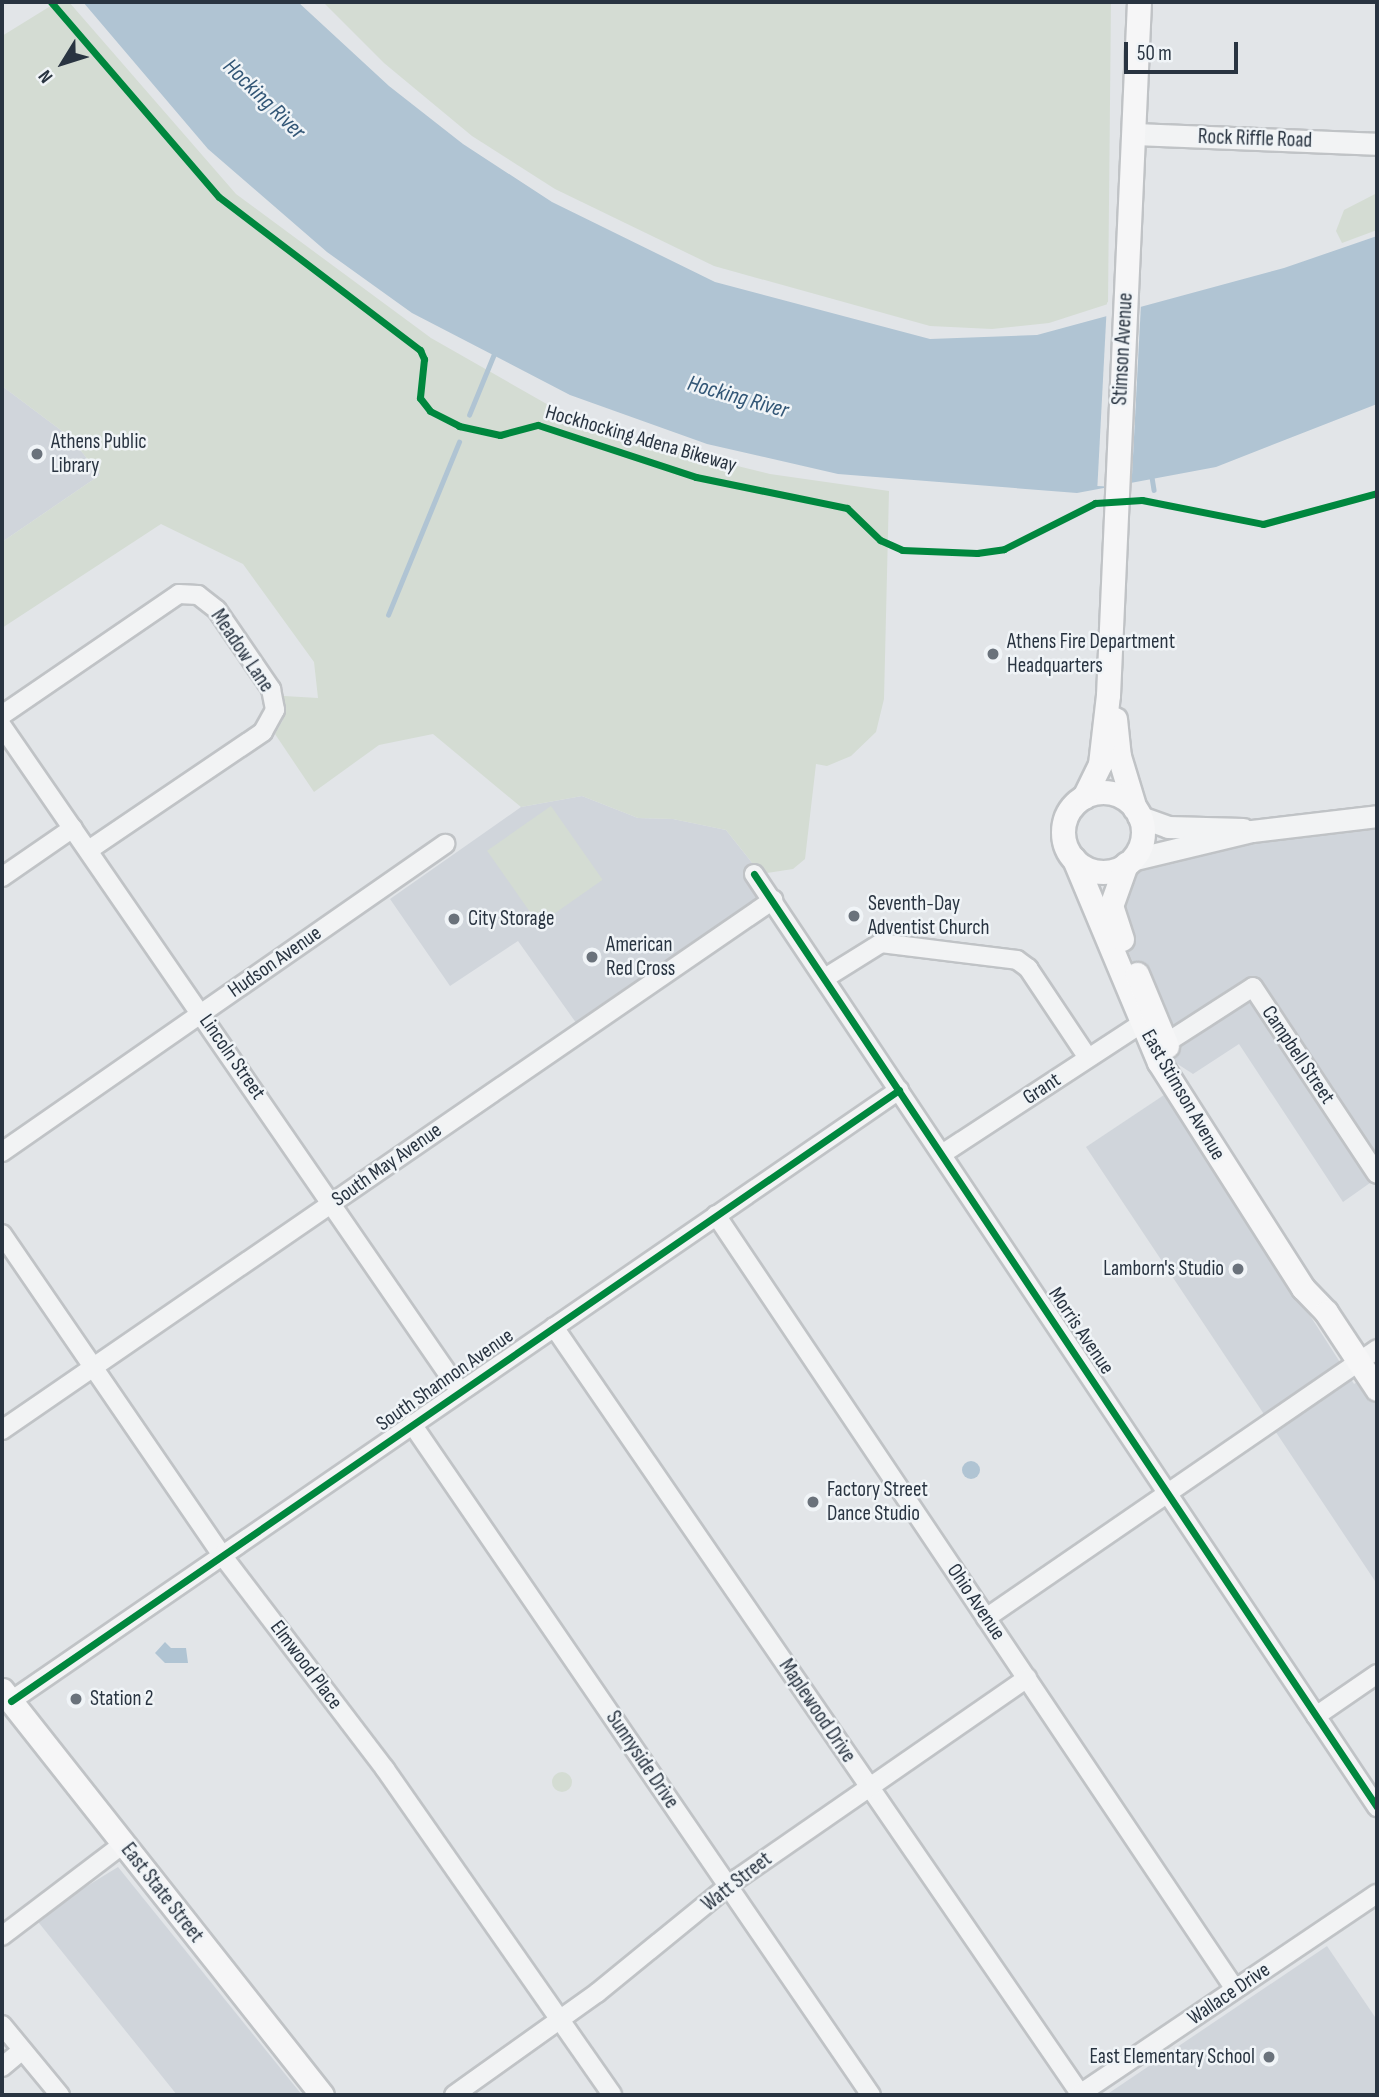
<!DOCTYPE html>
<html>
<head>
<meta charset="utf-8">
<style>
	body { margin:0 }
	#map { position:relative; width:1379px; height:2097px; overflow:hidden; background:#e2e5e8; font-family:"Sofia Sans Condensed",sans-serif }
	div>[style] { position:absolute }
	.built>* { inset:0; background:#d0d5db }
	.green>* { inset:0; background:#d4dcd3; transform-origin:0 0 }
	.round { border-radius:50% }
	.water>* { inset:0; background:#b0c4d3 }
	.pier>* { inset:0; background:#e2e5e8; transform-origin:0 0 }
	.stream>* { height:4.5px; margin:-2.25px; padding:0 2.25px; transform-origin:2.25px; border-radius:2.25px; background:#b0c4d3 }
	.roads { filter:drop-shadow(2px 0 #c0c3c6) drop-shadow(-2px 0 #c0c3c6) drop-shadow(0 2px #c0c3c6) drop-shadow(0 -2px #c0c3c6) }
	.minor>* { height:18px; margin:-9px; padding:0 9px; transform-origin:9px; border-radius:9px; background:#f2f3f4 }
	.tertiary>* { height:21px; margin:-10.5px; padding:0 10.5px; transform-origin:10.5px; border-radius:10.5px; background:#f2f3f4 }
	.secondary>* { height:23px; margin:-11.5px; padding:0 11.5px; transform-origin:11.5px; border-radius:11.5px; background:#f6f6f7 }
	.secondary>.ring { margin:-11.5px; padding:0; box-sizing:content-box; background:none; border:23px solid #f6f6f7; border-radius:50% }
	.cycleway>* { height:7px; margin:-3.5px; padding:0 3.5px; transform-origin:3.5px; border-radius:3.5px; background:#00873e }
	.dots>* { width:19px; height:19px; translate:-50% -50%; box-sizing:border-box; border:4px solid #f0f4f7; border-radius:50% }
	span { translate:-50% -50%; white-space:nowrap; text-align:center; line-height:1.15; -webkit-text-stroke:5px #f0f4f7; paint-order:stroke }
	.street-label { font-size:21px; color:#293441 }
	.poi-label { font-size:21px; color:#293441 }
	.left { translate:0 -50%; text-align:left }
	.right { translate:-100% -50%; text-align:right }
	.water-label { font-size:23px; color:#325676; font-style:italic }
	.frame { position:absolute; inset:0; border:4px solid #293441; pointer-events:none }
	.north { position:absolute; left:28px; top:28px; width:70px; height:70px; -webkit-text-stroke:5px #f0f4f7; paint-order:stroke; rotate:232deg; font-size:19px; font-weight:700; line-height:28px; text-align:center; color:#293441 }
	.north::after { content:''; display:block; margin:auto; width:24px; height:32px; background:#293441; clip-path:polygon(50% 0,100% 100%,50% 72%,0 100%) }
	.scale { position:absolute; left:1124px; top:42px; width:114px; height:32px; box-sizing:border-box; border:4px solid #293441; border-top:0; padding-left:9px; font-size:21px; line-height:24px; white-space:nowrap; color:#293441; -webkit-text-stroke:5px #f0f4f7; paint-order:stroke }
</style>
</head>
<body>
<div id="map">
	<div class="built">
		<div style="clip-path:polygon(2px 386px,70px 437px,100px 475px,2px 542px)"></div>
		<div style="clip-path:polygon(582px 796px,638px 818px,673px 819px,726px 830px,776px 893px,579px 1027px,518px 941px,450px 986px,390px 899px,521px 807px)"></div>
		<div style="clip-path:polygon(1377px 816px,1377px 1178px,1343px 1202px,1239px 1044px,1193px 1074px,1176px 1063px,1126px 946px,1113px 895px,1126px 864px)"></div>
		<div style="clip-path:polygon(1167px 1093px,1354px 1384px,1377px 1368px,1377px 1584px,1086px 1147px)"></div>
		<div style="clip-path:polygon(118px 1867px,302px 2095px,177px 2095px,35px 1918px)"></div>
		<div style="clip-path:polygon(1327px 1946px,1377px 2020px,1377px 2095px,1106px 2095px)"></div>
	</div>
	<div class="green">
		<div style="clip-path:polygon(57px 2px,69px 2px,236px 194px,431px 338px,552px 407px,664px 448px,770px 474px,889px 491px,884px 699px,876px 732px,851px 756px,827px 766px,816px 764px,805px 859px,793px 869px,761px 874px,726px 830px,673px 819px,638px 818px,582px 796px,521px 807px,433px 734px,379px 745px,314px 792px,275px 734px,283px 720px,284px 696px,318px 698px,314px 662px,243px 564px,161px 524px,2px 628px,2px 542px,100px 475px,70px 437px,2px 386px,2px 36px)"></div>
		<div style="clip-path:polygon(323px 2px,1111px 2px,1108px 304px,1049px 323px,992px 329px,930px 326px,714px 266px,555px 189px,472px 136px,384px 63px)"></div>
		<div style="clip-path:polygon(1377px 193px,1377px 230px,1342px 243px,1336px 231px,1344px 210px)"></div>
		<div style="left:551px;top:806px;width:90px;height:78px;rotate:55deg"></div>
		<div class="round" style="left:552px;top:1772px;width:20px;height:20px"></div>
	</div>
	<div class="water">
		<div style="clip-path:polygon(83px 2px,298px 2px,389px 86px,463px 144px,552px 202px,715px 282px,930px 339px,1037px 335px,1284px 268px,1377px 236px,1377px 404px,1216px 467px,1077px 493px,838px 474px,707px 444px,570px 395px,412px 313px,327px 252px,208px 149px)"></div>
		<div class="round" style="left:962px;top:1461px;width:18px;height:18px"></div>
		<div style="clip-path:polygon(165px 1642px,171px 1648px,186px 1648px,188px 1663px,165px 1663px,155px 1653px)"></div>
	</div>
	<div class="pier">
		<div style="left:1141px;top:304px;width:184px;height:34px;rotate:93deg"></div>
	</div>
	<div class="stream">
		<div style="left:469px;top:415px;width:66px;rotate:-67.7deg"></div>
		<div style="left:1152px;top:477px;width:13px;rotate:81deg"></div>
		<div style="left:388px;top:615px;width:187px;rotate:-67.7deg"></div>
	</div>
	<div class="roads">
		<div class="minor">
			<div style="left:2px;top:715px;width:214px;rotate:-34.4deg"></div>
			<div style="left:179px;top:594px;width:19px;rotate:3deg"></div>
			<div style="left:198px;top:595px;width:24px;rotate:38deg"></div>
			<div style="left:217px;top:610px;width:96px;rotate:55.6deg"></div>
			<div style="left:271px;top:689px;width:21px;rotate:79deg"></div>
			<div style="left:275px;top:710px;width:25px;rotate:119deg"></div>
			<div style="left:263px;top:732px;width:210px;rotate:145.9deg"></div>
			<div style="left:2px;top:726px;width:806px;rotate:55.46deg"></div>
			<div style="left:754px;top:874px;width:1122px;rotate:56.27deg"></div>
			<div style="left:2px;top:877px;width:86px;rotate:-34.6deg"></div>
			<div style="left:825px;top:978px;width:66px;rotate:-32deg"></div>
			<div style="left:881px;top:943px;width:137px;rotate:7.1deg"></div>
			<div style="left:1017px;top:960px;width:14px;rotate:36deg"></div>
			<div style="left:1028px;top:968px;width:108px;rotate:56.3deg"></div>
			<div style="left:1166px;top:1043px;width:103px;rotate:-32.8deg"></div>
			<div style="left:1253px;top:987px;width:224px;rotate:56.5deg"></div>
			<div style="left:2px;top:1152px;width:540px;rotate:-34.81deg"></div>
			<div style="left:942px;top:1154px;width:238px;rotate:-33.2deg"></div>
			<div style="left:716px;top:1215px;width:932px;rotate:56.16deg"></div>
			<div style="left:2px;top:1234px;width:389px;rotate:55.6deg"></div>
			<div style="left:222px;top:1555px;width:269px;rotate:52.7deg"></div>
			<div style="left:385px;top:1769px;width:397px;rotate:55.1deg"></div>
			<div style="left:554px;top:1327px;width:931px;rotate:55.54deg"></div>
			<div style="left:412px;top:1424px;width:813px;rotate:55.63deg"></div>
			<div style="left:2px;top:1430px;width:936px;rotate:-34.51deg"></div>
			<div style="left:986px;top:1618px;width:475px;rotate:-34.5deg"></div>
			<div style="left:11px;top:1701px;width:1078px;rotate:-34.53deg"></div>
			<div style="left:1316px;top:1716px;width:74px;rotate:-34.5deg"></div>
			<div style="left:2px;top:1936px;width:152px;rotate:-37.2deg"></div>
			<div style="left:2px;top:2025px;width:91px;rotate:50.4deg"></div>
			<div style="left:2px;top:2067px;width:26px;rotate:-40deg"></div>
			<div style="left:1080px;top:2094px;width:358px;rotate:-34deg"></div>
			<div style="left:454px;top:2095px;width:176px;rotate:-35.5deg"></div>
			<div style="left:597px;top:1993px;width:181px;rotate:-39.2deg"></div>
			<div style="left:737px;top:1879px;width:353px;rotate:-34.7deg"></div>
		</div>
		<div class="tertiary">
			<div style="left:1133px;top:134px;width:244px;rotate:2.3deg"></div>
			<div style="left:1138px;top:816px;width:32px;rotate:20deg"></div>
			<div style="left:1168px;top:827px;width:75px;rotate:1.5deg"></div>
			<div style="left:1131px;top:860px;width:124px;rotate:-13.5deg"></div>
			<div style="left:1252px;top:831px;width:126px;rotate:-6.8deg"></div>
		</div>
		<div class="secondary">
			<div style="left:1115px;top:719px;width:37px;rotate:84deg"></div>
			<div style="left:1119px;top:756px;width:55px;rotate:73.2deg"></div>
			<div class="ring" style="left:1063px;top:792px;width:57px;height:57px"></div>
			<div style="left:1084px;top:797px;width:37px;rotate:-64deg"></div>
			<div style="left:1100px;top:764px;width:69px;rotate:-83.4deg"></div>
			<div style="left:1108px;top:695px;width:694px;rotate:-87.44deg"></div>
			<div style="left:1074px;top:859px;width:220px;rotate:67.3deg"></div>
			<div style="left:1159px;top:1062px;width:268px;rotate:57.5deg"></div>
			<div style="left:1303px;top:1288px;width:33px;rotate:46deg"></div>
			<div style="left:1326px;top:1312px;width:92px;rotate:56.5deg"></div>
			<div style="left:1122px;top:939px;width:35px;rotate:-108deg"></div>
			<div style="left:1111px;top:906px;width:45px;rotate:-70.3deg"></div>
			<div style="left:1137px;top:974px;width:78px;rotate:67.4deg"></div>
			<div style="left:2px;top:1690px;width:516px;rotate:51.69deg"></div>
		</div>
	</div>
	<div class="cycleway">
		<div style="left:51px;top:2px;width:257px;rotate:49.3deg"></div>
		<div style="left:219px;top:197px;width:253px;rotate:37.3deg"></div>
		<div style="left:420px;top:350px;width:10px;rotate:66deg"></div>
		<div style="left:424px;top:359px;width:39px;rotate:96deg"></div>
		<div style="left:420px;top:398px;width:16px;rotate:52deg"></div>
		<div style="left:430px;top:411px;width:33px;rotate:27deg"></div>
		<div style="left:459px;top:426px;width:42px;rotate:12.4deg"></div>
		<div style="left:500px;top:435px;width:39px;rotate:-15deg"></div>
		<div style="left:538px;top:425px;width:166px;rotate:18.2deg"></div>
		<div style="left:696px;top:477px;width:154px;rotate:11.6deg"></div>
		<div style="left:847px;top:508px;width:46px;rotate:44.1deg"></div>
		<div style="left:880px;top:540px;width:24px;rotate:24deg"></div>
		<div style="left:902px;top:550px;width:75px;rotate:2.3deg"></div>
		<div style="left:977px;top:553px;width:27px;rotate:-8deg"></div>
		<div style="left:1004px;top:549px;width:102px;rotate:-26.8deg"></div>
		<div style="left:1095px;top:503px;width:47px;rotate:-3.7deg"></div>
		<div style="left:1142px;top:500px;width:123px;rotate:11.2deg"></div>
		<div style="left:1263px;top:524px;width:118px;rotate:-15.2deg"></div>
		<div style="left:754px;top:874px;width:1122px;rotate:56.27deg"></div>
		<div style="left:11px;top:1701px;width:1078px;rotate:-34.53deg"></div>
	</div>
	<div class="dots">
		<div style="left:37px;top:454px;background:#6a727b"></div>
		<div style="left:993px;top:654px;background:#6a727b"></div>
		<div style="left:854px;top:916px;background:#6a727b"></div>
		<div style="left:454px;top:919px;background:#6a727b"></div>
		<div style="left:592px;top:957px;background:#6a727b"></div>
		<div style="left:1238px;top:1269px;background:#6a727b"></div>
		<div style="left:813px;top:1502px;background:#6a727b"></div>
		<div style="left:76px;top:1699px;background:#6a727b"></div>
		<div style="left:1269px;top:2057px;background:#6a727b"></div>
	</div>
	<div class="street-label">
		<span style="left:1255px;top:139px;rotate:2deg">Rock Riffle Road</span>
		<span style="left:1123px;top:349px;rotate:-87deg">Stimson Avenue</span>
		<span style="left:641px;top:439px;rotate:16deg">Hockhocking Adena Bikeway</span>
		<span style="left:242px;top:651px;rotate:56deg">Meadow Lane</span>
		<span style="left:275px;top:962px;rotate:-35deg">Hudson Avenue</span>
		<span style="left:1298px;top:1055px;rotate:56deg">Campbell Street</span>
		<span style="left:232px;top:1057px;rotate:55deg">Lincoln Street</span>
		<span style="left:1042px;top:1089px;rotate:-33deg">Grant</span>
		<span style="left:1183px;top:1095px;rotate:60deg">East Stimson Avenue</span>
		<span style="left:387px;top:1165px;rotate:-35deg">South May Avenue</span>
		<span style="left:1081px;top:1331px;rotate:56deg">Morris Avenue</span>
		<span style="left:445px;top:1380px;rotate:-35deg">South Shannon Avenue</span>
		<span style="left:976px;top:1602px;rotate:56deg">Ohio Avenue</span>
		<span style="left:306px;top:1665px;rotate:53deg">Elmwood Place</span>
		<span style="left:817px;top:1711px;rotate:56deg">Maplewood Drive</span>
		<span style="left:642px;top:1760px;rotate:56deg">Sunnyside Drive</span>
		<span style="left:737px;top:1882px;rotate:-38deg">Watt Street</span>
		<span style="left:162px;top:1893px;rotate:52deg">East State Street</span>
		<span style="left:1229px;top:1994px;rotate:-34deg">Wallace Drive</span>
	</div>
	<div class="poi-label">
		<span class="left" style="left:51px;top:454px">Athens Public<br>Library</span>
		<span class="left" style="left:1007px;top:654px">Athens Fire Department<br>Headquarters</span>
		<span class="left" style="left:868px;top:916px">Seventh-Day<br>Adventist Church</span>
		<span class="left" style="left:468px;top:919px">City Storage</span>
		<span class="left" style="left:606px;top:957px">American<br>Red Cross</span>
		<span class="right" style="left:1224px;top:1269px">Lamborn's Studio</span>
		<span class="left" style="left:827px;top:1502px">Factory Street<br>Dance Studio</span>
		<span class="left" style="left:90px;top:1699px">Station 2</span>
		<span class="right" style="left:1255px;top:2057px">East Elementary School</span>
	</div>
	<div class="water-label">
		<span style="left:264px;top:99px;rotate:44deg">Hocking River</span>
		<span style="left:738px;top:397px;rotate:16deg">Hocking River</span>
	</div>
	<div class="frame"></div>
	<div class="north">N</div>
	<div class="scale">50 m</div>
</div>
</body>
</html>
